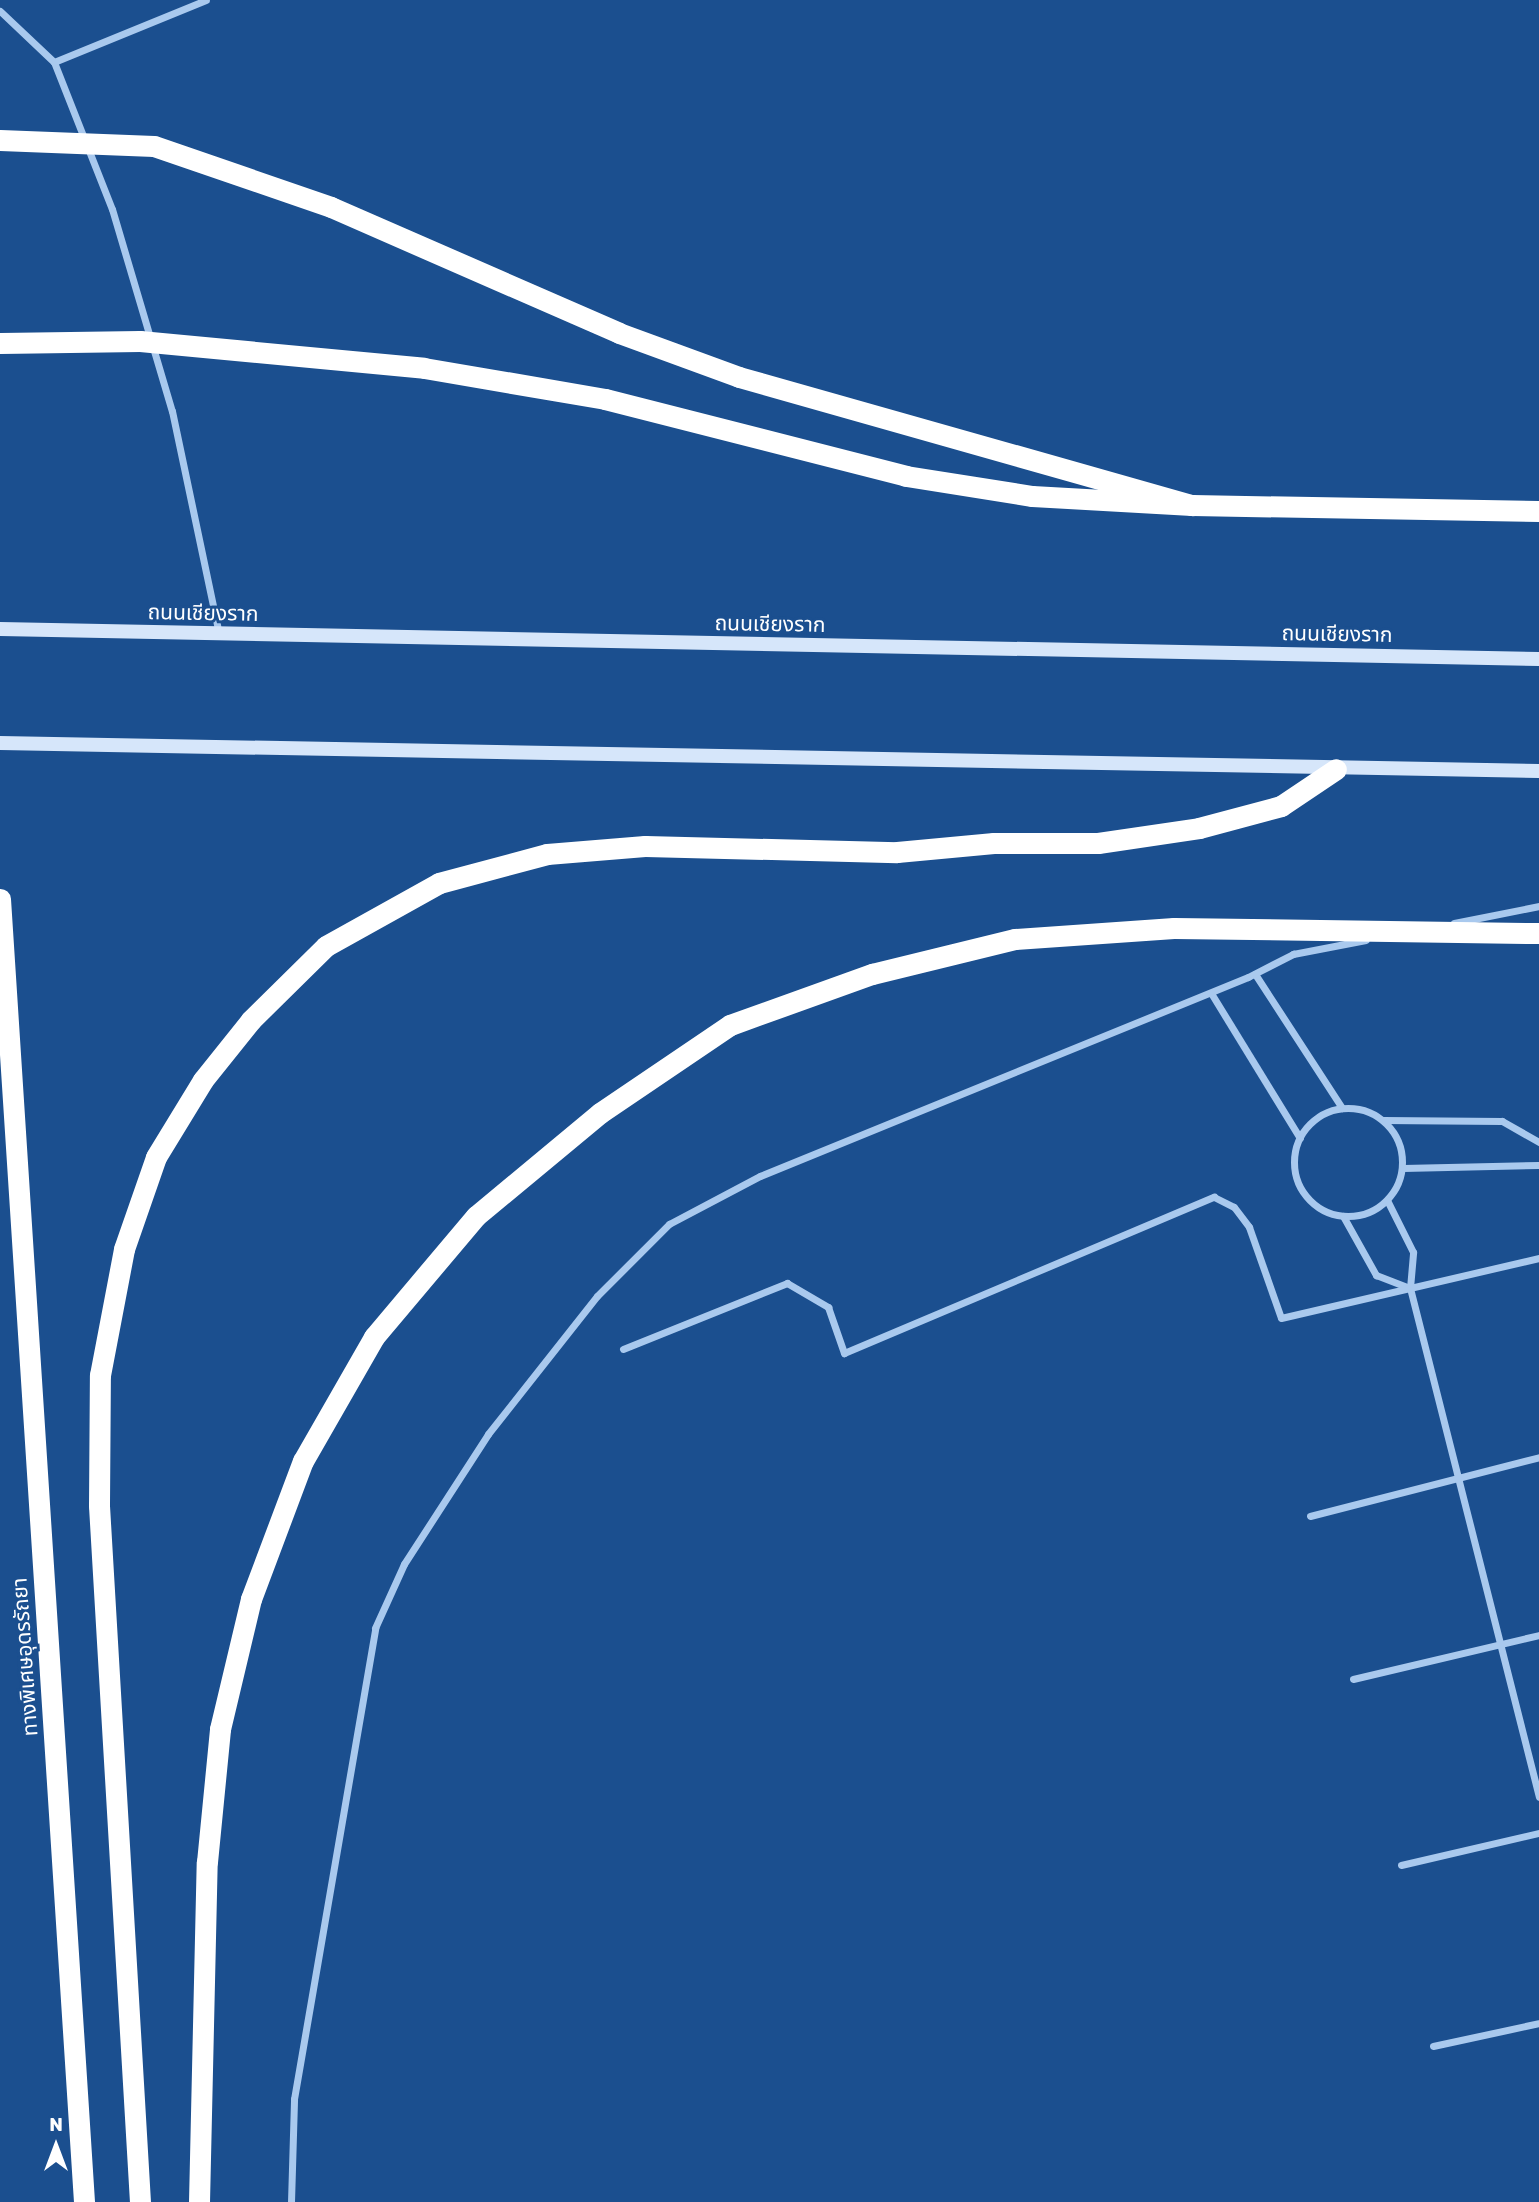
<!DOCTYPE html>
<html>
<head>
<meta charset="utf-8">
<style>
	body { margin:0 }
	#map { position:relative; width:1539px; height:2202px; overflow:hidden; background:#1b4f8f; font-family:Rubik,"Noto Sans Thai",sans-serif }
	div>[style] { position:absolute }
	.minor>* { height:7px; margin:-3.5px; padding:0 3.5px; transform-origin:3.5px; border-radius:3.5px; background:#a9c9ee }
	.minor>.ring { margin:-3.5px; padding:0; box-sizing:content-box; background:none; border:7px solid #a9c9ee; border-radius:50% }
	.secondary>* { height:14px; margin:-7px; padding:0 7px; transform-origin:7px; border-radius:7px; background:#d6e6fa }
	.motorway>* { height:21px; margin:-10.5px; padding:0 10.5px; transform-origin:10.5px; border-radius:10.5px; background:#fff }
	.motorway-bridge>* { height:21px; margin:-10.5px; padding:0 10.5px; transform-origin:10.5px; border-radius:10.5px; background:#fff }
	span { translate:-50% -50%; white-space:nowrap; text-align:center; line-height:1.15; -webkit-text-stroke:6px #1b4f8f; paint-order:stroke }
	.street-label { font-size:21px; color:#fff }
	.north { position:absolute; left:21px; top:2111px; width:70px; height:70px; -webkit-text-stroke:5px #1b4f8f; paint-order:stroke; rotate:0deg; font-size:19px; font-weight:700; line-height:28px; text-align:center; color:#fff }
	.north::after { content:''; display:block; margin:auto; width:24px; height:32px; background:#fff; clip-path:polygon(50% 0,100% 100%,50% 72%,0 100%) }
</style>
</head>
<body>
<div id="map">
	<div class="minor">
		<div style="left:0;top:11px;width:74px;rotate:43.4deg"></div>
		<div style="left:54px;top:62px;width:158px;rotate:68.5deg"></div>
		<div style="left:112px;top:209px;width:211px;rotate:73.5deg"></div>
		<div style="left:172px;top:411px;width:228px;rotate:78.1deg"></div>
		<div style="left:54px;top:62px;width:164px;rotate:-22.2deg"></div>
		<div style="left:1454px;top:923px;width:87px;rotate:-11.3deg"></div>
		<div style="left:1255px;top:974px;width:160px;rotate:57deg"></div>
		<div style="left:1211px;top:993px;width:170px;rotate:58.5deg"></div>
		<div class="ring" style="left:1294px;top:1108px;width:101px;height:101px"></div>
		<div style="left:1383px;top:1120px;width:119px;rotate:0.5deg"></div>
		<div style="left:1502px;top:1121px;width:43px;rotate:29.6deg"></div>
		<div style="left:1403px;top:1168px;width:136px;rotate:-1.3deg"></div>
		<div style="left:1343px;top:1216px;width:68px;rotate:60.8deg"></div>
		<div style="left:1376px;top:1275px;width:36px;rotate:21deg"></div>
		<div style="left:1410px;top:1288px;width:36px;rotate:-85deg"></div>
		<div style="left:1413px;top:1252px;width:58px;rotate:-116.6deg"></div>
		<div style="left:1410px;top:1288px;width:525px;rotate:75.78deg"></div>
		<div style="left:623px;top:1349px;width:177px;rotate:-21.9deg"></div>
		<div style="left:787px;top:1283px;width:48px;rotate:30.3deg"></div>
		<div style="left:828px;top:1307px;width:49px;rotate:70.8deg"></div>
		<div style="left:844px;top:1353px;width:402px;rotate:-22.9deg"></div>
		<div style="left:1214px;top:1197px;width:22px;rotate:27deg"></div>
		<div style="left:1234px;top:1207px;width:25px;rotate:53deg"></div>
		<div style="left:1249px;top:1227px;width:96px;rotate:70.6deg"></div>
		<div style="left:1281px;top:1318px;width:265px;rotate:-13.1deg"></div>
		<div style="left:1310px;top:1516px;width:236px;rotate:-14.4deg"></div>
		<div style="left:1353px;top:1679px;width:191px;rotate:-13.3deg"></div>
		<div style="left:1401px;top:1865px;width:142px;rotate:-13.1deg"></div>
		<div style="left:1433px;top:2046px;width:108px;rotate:-12.2deg"></div>
		<div style="left:291px;top:2202px;width:103px;rotate:-88.3deg"></div>
		<div style="left:294px;top:2099px;width:478px;rotate:-80.2deg"></div>
		<div style="left:375px;top:1628px;width:70px;rotate:-65.6deg"></div>
		<div style="left:404px;top:1564px;width:155px;rotate:-57.1deg"></div>
		<div style="left:488px;top:1434px;width:176px;rotate:-51.7deg"></div>
		<div style="left:597px;top:1296px;width:102px;rotate:-45deg"></div>
		<div style="left:669px;top:1224px;width:103px;rotate:-27.8deg"></div>
		<div style="left:760px;top:1176px;width:527px;rotate:-22.18deg"></div>
		<div style="left:1248px;top:977px;width:51px;rotate:-27.1deg"></div>
		<div style="left:1293px;top:954px;width:74px;rotate:-10.9deg"></div>
	</div>
	<div class="secondary">
		<div style="left:0;top:629px;width:1539px;rotate:1.12deg"></div>
		<div style="left:0;top:743px;width:1539px;rotate:1.04deg"></div>
	</div>
	<div class="motorway">
		<div style="left:331px;top:207px;width:314px;rotate:23.6deg"></div>
		<div style="left:619px;top:333px;width:128px;rotate:20.1deg"></div>
		<div style="left:739px;top:377px;width:471px;rotate:15.8deg"></div>
		<div style="left:1192px;top:505px;width:347px;rotate:1deg"></div>
		<div style="left:0;top:899px;width:1306px;rotate:86.31deg"></div>
		<div style="left:140px;top:2202px;width:698px;rotate:-93.37deg"></div>
		<div style="left:99px;top:1505px;width:130px;rotate:-89.6deg"></div>
		<div style="left:100px;top:1375px;width:128px;rotate:-79.2deg"></div>
		<div style="left:124px;top:1249px;width:97px;rotate:-70.8deg"></div>
		<div style="left:156px;top:1157px;width:90px;rotate:-58.6deg"></div>
		<div style="left:203px;top:1080px;width:77px;rotate:-51.3deg"></div>
		<div style="left:251px;top:1020px;width:105px;rotate:-44.6deg"></div>
		<div style="left:326px;top:946px;width:129px;rotate:-29.1deg"></div>
		<div style="left:439px;top:883px;width:112px;rotate:-15deg"></div>
		<div style="left:547px;top:854px;width:98px;rotate:-4.7deg"></div>
		<div style="left:645px;top:846px;width:252px;rotate:1.4deg"></div>
		<div style="left:897px;top:852px;width:97px;rotate:-5.3deg"></div>
		<div style="left:994px;top:843px;width:104px"></div>
		<div style="left:1098px;top:843px;width:102px;rotate:-8.4deg"></div>
		<div style="left:1199px;top:828px;width:85px;rotate:-15deg"></div>
		<div style="left:1281px;top:806px;width:66px;rotate:-33.9deg"></div>
		<div style="left:199px;top:2202px;width:340px;rotate:-88.7deg"></div>
		<div style="left:207px;top:1862px;width:134px;rotate:-84.4deg"></div>
		<div style="left:220px;top:1729px;width:134px;rotate:-76.6deg"></div>
	</div>
	<div class="motorway-bridge">
		<div style="left:0;top:140px;width:154px;rotate:2.2deg"></div>
		<div style="left:154px;top:146px;width:187px;rotate:19deg"></div>
		<div style="left:0;top:343px;width:140px;rotate:-0.8deg"></div>
		<div style="left:140px;top:341px;width:285px;rotate:5.4deg"></div>
		<div style="left:424px;top:368px;width:184px;rotate:9.7deg"></div>
		<div style="left:605px;top:399px;width:311px;rotate:14.3deg"></div>
		<div style="left:906px;top:476px;width:128px;rotate:9deg"></div>
		<div style="left:1032px;top:496px;width:160px;rotate:3.2deg"></div>
		<div style="left:251px;top:1599px;width:147px;rotate:-69.4deg"></div>
		<div style="left:303px;top:1461px;width:143px;rotate:-60.2deg"></div>
		<div style="left:374px;top:1337px;width:158px;rotate:-49.9deg"></div>
		<div style="left:476px;top:1216px;width:161px;rotate:-39.7deg"></div>
		<div style="left:600px;top:1113px;width:157px;rotate:-34.1deg"></div>
		<div style="left:730px;top:1025px;width:151px;rotate:-19.8deg"></div>
		<div style="left:872px;top:974px;width:147px;rotate:-13.8deg"></div>
		<div style="left:1015px;top:939px;width:159px;rotate:-4deg"></div>
		<div style="left:1174px;top:928px;width:365px;rotate:0.8deg"></div>
	</div>
	<div class="street-label">
		<span style="left:203px;top:613px;rotate:1deg">ถนนเชียงราก</span>
		<span style="left:770px;top:624px;rotate:1deg">ถนนเชียงราก</span>
		<span style="left:1337px;top:634px;rotate:1deg">ถนนเชียงราก</span>
		<span style="left:25px;top:1657px;rotate:-94deg">ทางพิเศษอุดรรัถยา</span>
	</div>
	<div class="north">N</div>
</div>
</body>
</html>
